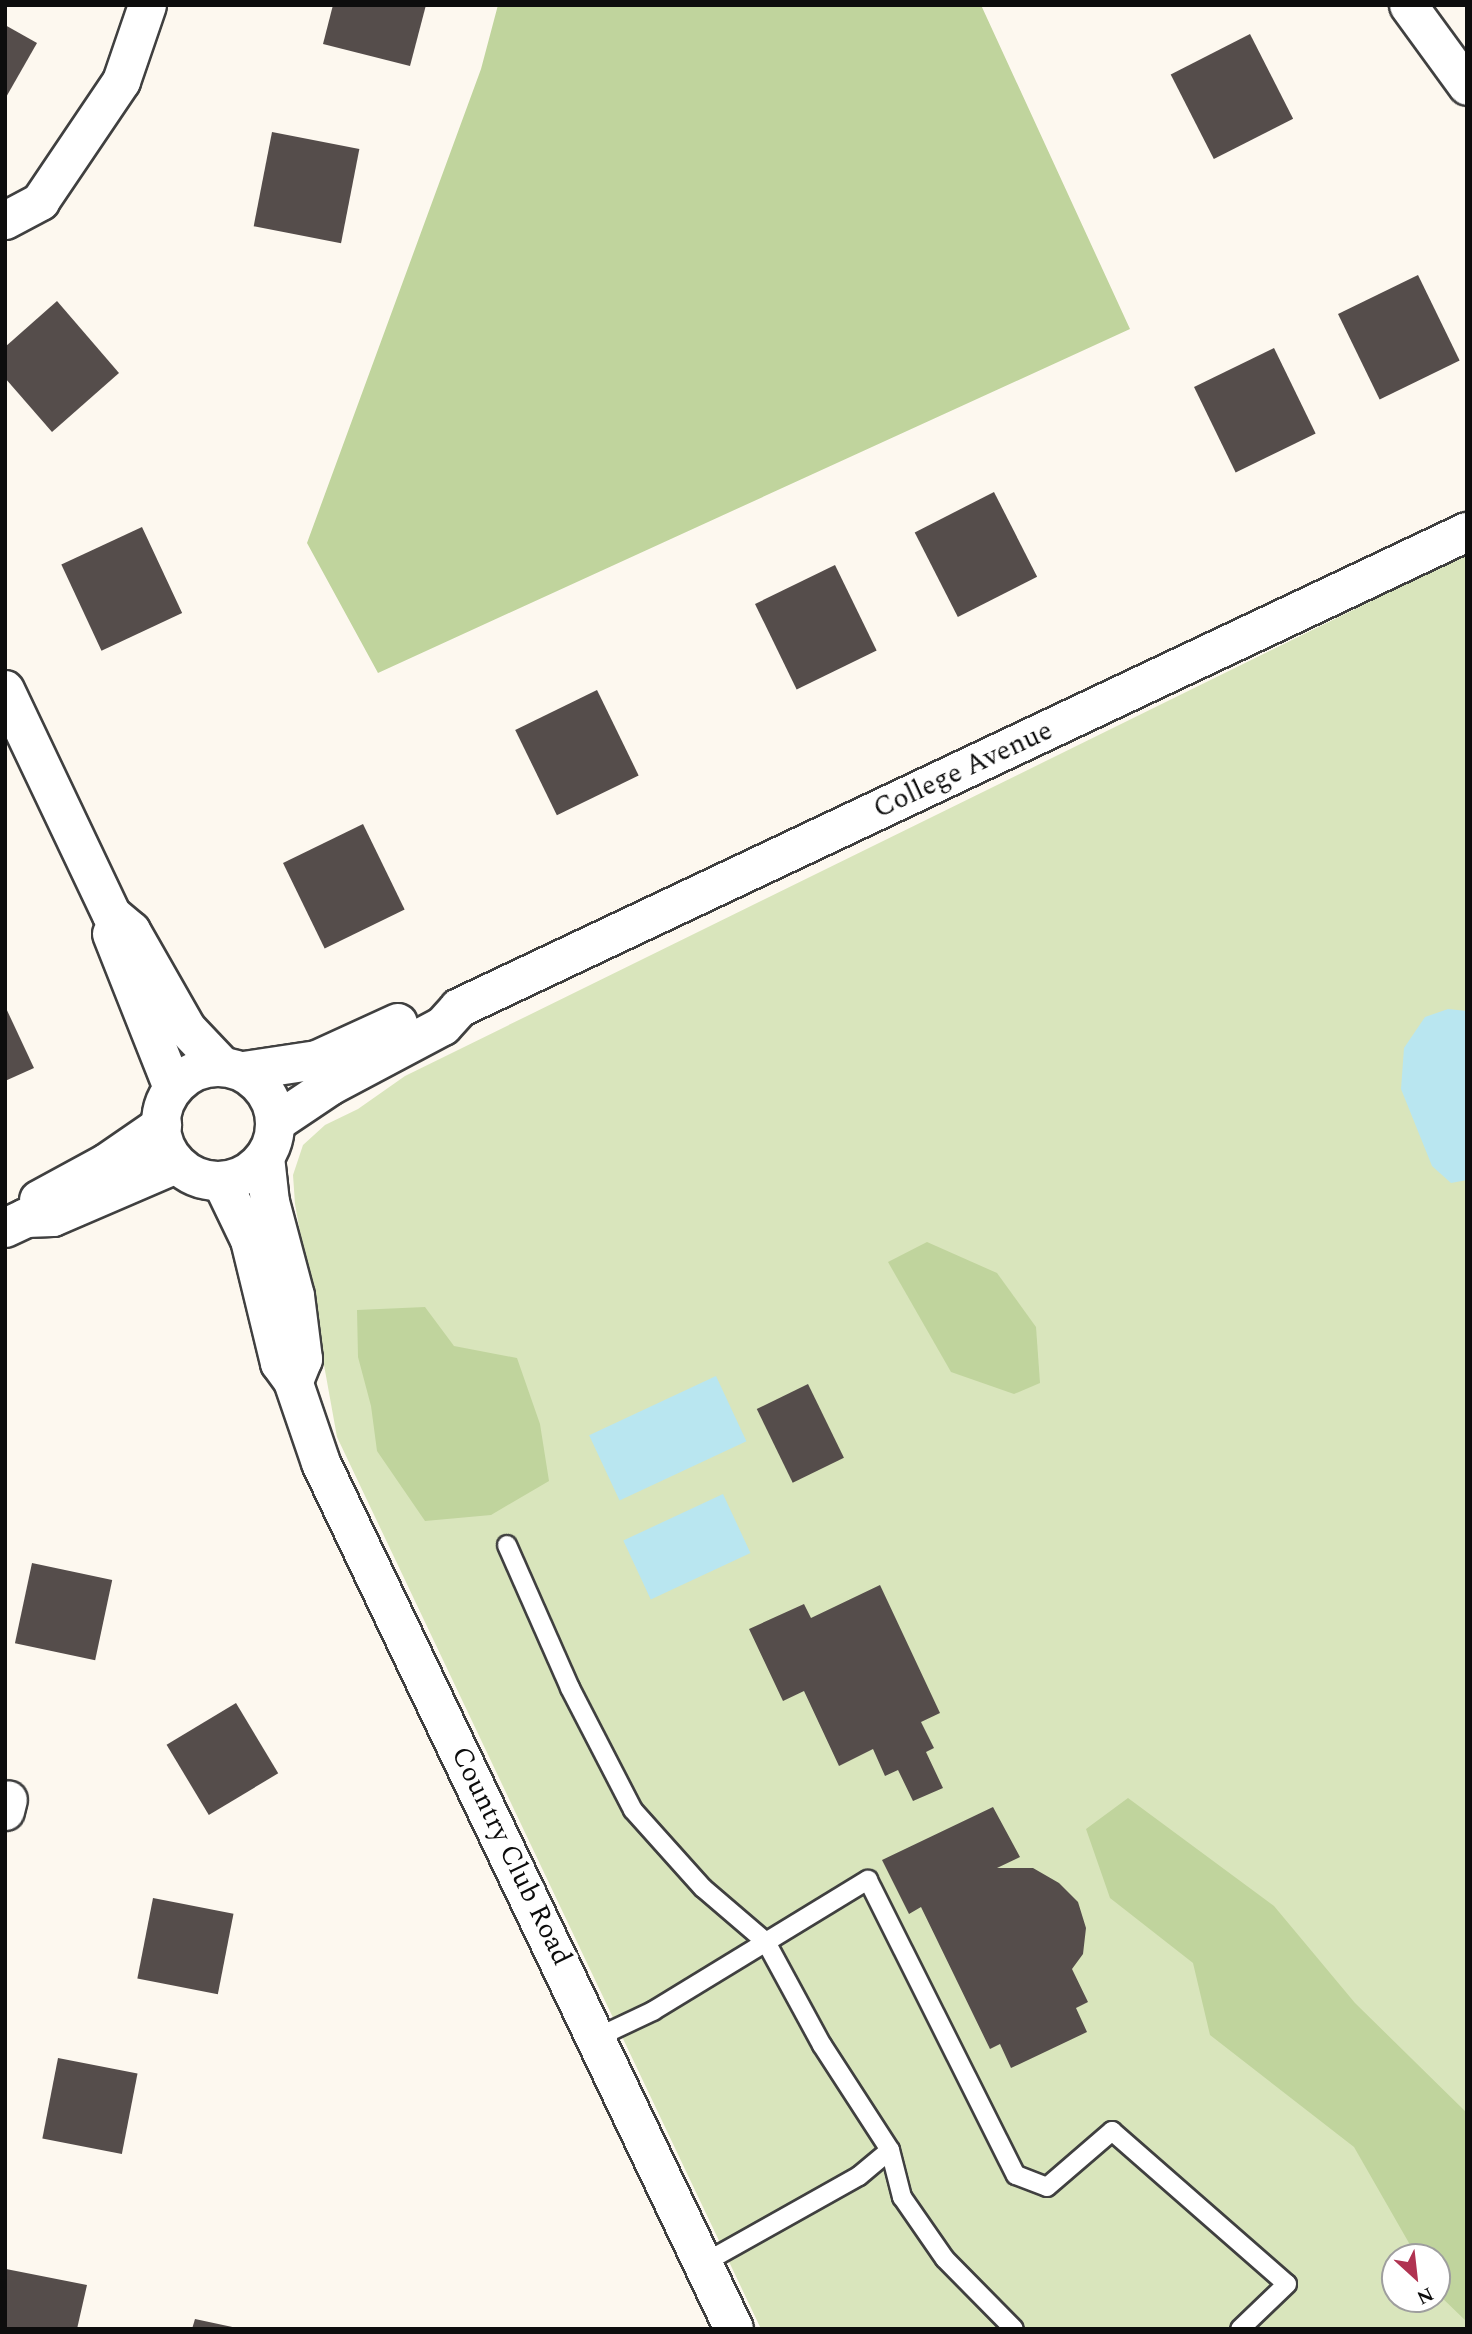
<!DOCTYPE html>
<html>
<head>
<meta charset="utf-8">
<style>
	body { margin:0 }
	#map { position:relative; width:1472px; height:2334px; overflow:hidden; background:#fdf8ef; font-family:Spectral,serif }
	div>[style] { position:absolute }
	.green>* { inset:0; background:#d9e5bc }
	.forest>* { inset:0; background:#c0d49d }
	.water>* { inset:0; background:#b9e6f0; transform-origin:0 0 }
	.building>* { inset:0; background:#554d4b; transform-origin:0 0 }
	.roads { filter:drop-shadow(2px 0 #404040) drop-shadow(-2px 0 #404040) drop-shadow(0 2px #404040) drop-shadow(0 -2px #404040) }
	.service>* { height:18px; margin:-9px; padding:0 9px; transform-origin:9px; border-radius:9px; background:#fff }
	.minor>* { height:37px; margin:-18.5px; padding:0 18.5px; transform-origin:18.5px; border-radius:18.5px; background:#fff }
	.tertiary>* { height:38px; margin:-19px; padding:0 19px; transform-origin:19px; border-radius:19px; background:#fff }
	.tertiary>.ring { margin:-19px; padding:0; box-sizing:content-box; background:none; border:38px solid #fff; border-radius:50% }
	span { translate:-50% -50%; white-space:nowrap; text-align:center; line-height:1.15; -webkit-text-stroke:7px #fff; paint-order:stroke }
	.street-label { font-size:28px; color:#0d0d0d }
	.frame { position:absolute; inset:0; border:7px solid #0d0d0d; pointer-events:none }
	.north { position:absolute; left:1381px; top:2243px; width:70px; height:70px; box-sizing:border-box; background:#fff; border:2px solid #9e9e9e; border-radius:50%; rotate:153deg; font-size:19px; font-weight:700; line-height:28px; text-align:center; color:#0d0d0d }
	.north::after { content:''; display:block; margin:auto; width:24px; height:32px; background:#b03351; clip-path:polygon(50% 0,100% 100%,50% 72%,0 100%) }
</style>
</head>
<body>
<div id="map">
	<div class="green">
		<div style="clip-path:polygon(evenodd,1467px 554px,1467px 2329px,761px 2329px,337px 1437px,295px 1204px,293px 1175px,303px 1145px,325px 1125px,358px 1109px,405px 1076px,1467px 554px,1395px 2257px,1437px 2257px,1437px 2299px,1395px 2299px,1395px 2257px)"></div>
	</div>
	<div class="forest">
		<div style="clip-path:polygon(498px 5px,981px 5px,1130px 329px,378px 673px,307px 543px,481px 69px)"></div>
		<div style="clip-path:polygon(927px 1242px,997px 1273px,1036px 1327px,1040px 1383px,1014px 1394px,951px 1372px,888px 1262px)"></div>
		<div style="clip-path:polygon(425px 1307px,454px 1346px,517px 1358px,540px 1424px,549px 1481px,491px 1515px,425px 1521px,377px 1451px,371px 1406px,358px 1357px,357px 1310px)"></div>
		<div style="clip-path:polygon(1128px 1798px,1274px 1906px,1355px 2003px,1467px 2113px,1467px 2322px,1437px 2293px,1437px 2257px,1417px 2257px,1354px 2147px,1210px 2035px,1193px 1963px,1110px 1898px,1086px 1829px)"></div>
	</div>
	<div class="water">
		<div style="clip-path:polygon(1448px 1009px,1467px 1011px,1467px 1180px,1451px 1183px,1432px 1166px,1401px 1089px,1404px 1048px,1425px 1017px)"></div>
		<div style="left:716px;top:1376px;width:72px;height:140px;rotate:65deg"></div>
		<div style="left:723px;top:1494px;width:65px;height:110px;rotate:65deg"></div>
	</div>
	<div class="building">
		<div style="clip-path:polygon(333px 5px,426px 5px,410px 66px,323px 44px)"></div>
		<div style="clip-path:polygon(5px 25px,37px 43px,5px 99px)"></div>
		<div style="left:1250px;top:34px;width:95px;height:89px;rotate:63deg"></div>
		<div style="left:272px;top:132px;width:89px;height:96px;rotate:11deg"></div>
		<div style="left:1418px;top:275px;width:95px;height:89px;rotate:64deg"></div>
		<div style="clip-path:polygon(57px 301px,119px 373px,52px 432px,5px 378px,5px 347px)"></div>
		<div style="left:1274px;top:348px;width:95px;height:89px;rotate:64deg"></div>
		<div style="left:994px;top:492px;width:95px;height:89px;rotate:63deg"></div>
		<div style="left:142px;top:527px;width:95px;height:89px;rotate:65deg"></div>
		<div style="left:835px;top:565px;width:95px;height:89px;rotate:64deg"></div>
		<div style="left:597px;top:690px;width:95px;height:91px;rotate:64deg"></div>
		<div style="left:363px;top:824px;width:95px;height:89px;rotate:64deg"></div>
		<div style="clip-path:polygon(5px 1006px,34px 1068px,5px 1081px)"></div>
		<div style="left:808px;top:1384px;width:82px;height:57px;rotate:64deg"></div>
		<div style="left:32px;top:1563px;width:82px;height:82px;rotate:12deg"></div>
		<div style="clip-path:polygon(880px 1585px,940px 1713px,921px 1722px,934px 1748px,926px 1752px,943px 1788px,913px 1801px,898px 1770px,885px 1776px,873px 1749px,839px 1766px,804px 1691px,783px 1701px,749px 1629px,804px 1604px,811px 1618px)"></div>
		<div style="left:236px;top:1703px;width:82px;height:81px;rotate:59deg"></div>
		<div style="clip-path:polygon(993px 1807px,1020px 1857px,997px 1868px,1033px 1868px,1059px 1883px,1078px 1902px,1086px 1928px,1083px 1954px,1072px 1969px,1088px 2002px,1076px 2008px,1087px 2032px,1011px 2068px,1000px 2044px,990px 2049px,921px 1907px,909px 1914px,882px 1860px)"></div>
		<div style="left:153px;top:1898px;width:82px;height:82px;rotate:11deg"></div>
		<div style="left:58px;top:2058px;width:81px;height:82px;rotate:11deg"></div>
		<div style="clip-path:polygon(6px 2269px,87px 2285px,77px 2329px,5px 2329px)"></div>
		<div style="clip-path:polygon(195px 2319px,237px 2328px,237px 2329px,192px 2329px)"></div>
	</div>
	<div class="roads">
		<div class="service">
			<div style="left:507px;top:1545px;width:156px;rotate:66.2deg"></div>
			<div style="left:570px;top:1688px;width:137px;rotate:62.7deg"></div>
			<div style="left:633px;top:1810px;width:105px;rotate:48.1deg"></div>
			<div style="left:703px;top:1888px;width:83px;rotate:40.6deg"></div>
			<div style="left:766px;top:1942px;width:117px;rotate:61.5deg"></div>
			<div style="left:822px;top:2045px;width:125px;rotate:57.1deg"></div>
			<div style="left:890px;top:2150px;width:49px;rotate:75.7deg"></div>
			<div style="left:902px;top:2197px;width:75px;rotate:55.3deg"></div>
			<div style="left:945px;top:2259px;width:98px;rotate:45.4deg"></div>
			<div style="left:598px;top:2037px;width:61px;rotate:-25.3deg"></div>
			<div style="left:653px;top:2011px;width:252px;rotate:-31.4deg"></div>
			<div style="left:868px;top:1880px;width:330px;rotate:63.4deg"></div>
			<div style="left:1016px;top:2175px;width:33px;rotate:21deg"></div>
			<div style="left:1047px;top:2187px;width:86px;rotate:-40.7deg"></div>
			<div style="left:1112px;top:2131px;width:232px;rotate:41.2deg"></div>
			<div style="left:1287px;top:2284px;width:65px;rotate:136.2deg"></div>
			<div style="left:704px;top:2263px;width:178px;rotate:-29.3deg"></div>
			<div style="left:859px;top:2176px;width:40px;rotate:-40deg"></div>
		</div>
		<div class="minor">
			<div style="left:1408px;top:5px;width:100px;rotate:53.9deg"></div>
			<div style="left:5px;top:220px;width:40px;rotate:-28deg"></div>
			<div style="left:40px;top:201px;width:145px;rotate:-56deg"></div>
			<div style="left:121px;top:81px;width:80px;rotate:-71.1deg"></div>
			<div style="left:5px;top:1811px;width:12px;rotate:-76deg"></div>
		</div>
		<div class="tertiary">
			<div style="left:5px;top:690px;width:249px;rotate:64.6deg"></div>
			<div style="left:112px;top:915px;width:25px;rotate:40deg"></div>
			<div style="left:131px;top:931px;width:113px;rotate:60.3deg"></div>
			<div style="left:187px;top:1029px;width:52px;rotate:46.5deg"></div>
			<div style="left:112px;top:934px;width:166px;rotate:68.4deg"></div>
			<div class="ring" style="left:161px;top:1067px;width:76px;height:76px"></div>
			<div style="left:244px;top:1071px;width:74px;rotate:-8.6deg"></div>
			<div style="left:317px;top:1060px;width:89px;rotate:-24.6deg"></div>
			<div style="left:275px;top:1123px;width:66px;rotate:-33.9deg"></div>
			<div style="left:330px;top:1086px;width:128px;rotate:-28deg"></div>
			<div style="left:443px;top:1026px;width:24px;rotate:-48deg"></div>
			<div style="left:459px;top:1008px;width:1115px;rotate:-25.28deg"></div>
			<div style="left:265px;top:1157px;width:45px;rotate:83.7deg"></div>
			<div style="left:270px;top:1202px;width:97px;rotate:75.1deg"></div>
			<div style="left:295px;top:1296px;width:64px;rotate:82.8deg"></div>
			<div style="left:303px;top:1359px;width:18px;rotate:112deg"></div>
			<div style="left:222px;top:1182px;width:64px;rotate:64.2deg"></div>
			<div style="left:250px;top:1240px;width:127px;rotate:76.3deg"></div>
			<div style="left:280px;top:1363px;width:22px;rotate:54deg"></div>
			<div style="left:293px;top:1381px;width:87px;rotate:71.1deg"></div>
			<div style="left:321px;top:1463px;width:959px;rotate:64.5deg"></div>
			<div style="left:39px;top:1200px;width:77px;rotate:-28.6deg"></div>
			<div style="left:107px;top:1163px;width:67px;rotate:-34.6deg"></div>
			<div style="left:5px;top:1228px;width:23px;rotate:-25deg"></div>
			<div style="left:26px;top:1218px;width:27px;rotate:-2deg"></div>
			<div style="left:53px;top:1217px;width:134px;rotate:-23.3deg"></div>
		</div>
	</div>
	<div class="street-label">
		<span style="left:963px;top:770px;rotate:-25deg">College Avenue</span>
		<span style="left:511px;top:1856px;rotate:64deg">Country Club Road</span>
	</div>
	<div class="frame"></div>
	<div class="north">N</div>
</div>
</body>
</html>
